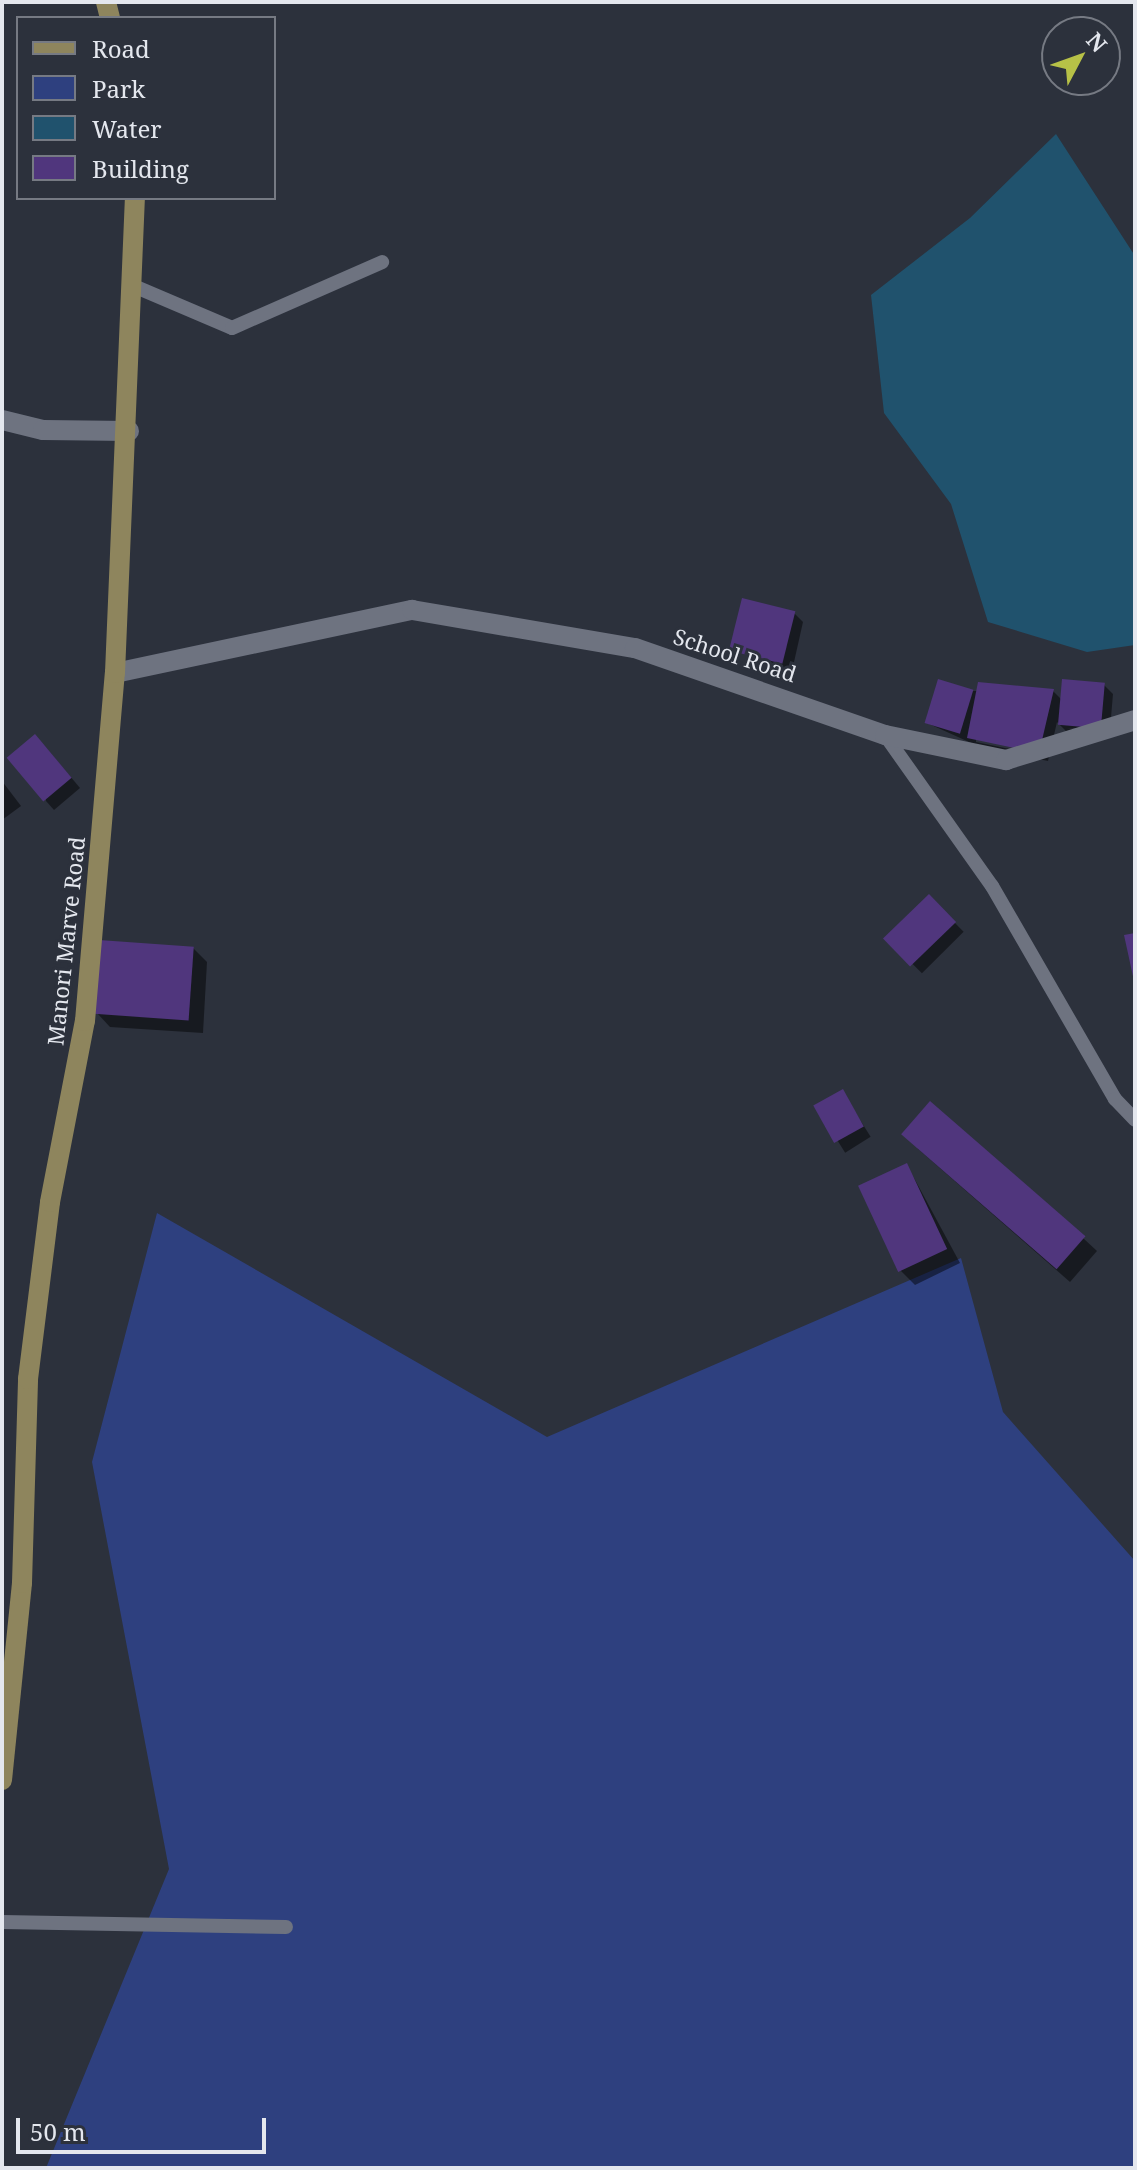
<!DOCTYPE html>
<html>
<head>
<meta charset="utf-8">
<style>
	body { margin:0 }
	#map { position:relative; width:1137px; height:2170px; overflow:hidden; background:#2c313c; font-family:"Noto Serif",serif }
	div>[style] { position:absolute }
	.green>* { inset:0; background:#2e407f }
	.water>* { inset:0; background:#20526d }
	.shadow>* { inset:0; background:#0007; transform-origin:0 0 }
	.building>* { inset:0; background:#50367d; transform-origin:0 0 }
	.service>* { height:14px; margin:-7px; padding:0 7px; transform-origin:7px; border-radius:7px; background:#6e7380 }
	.minor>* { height:20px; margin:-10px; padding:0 10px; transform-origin:10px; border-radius:10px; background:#6e7380 }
	.secondary>* { height:20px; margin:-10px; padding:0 10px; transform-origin:10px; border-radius:10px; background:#8e855d }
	span { translate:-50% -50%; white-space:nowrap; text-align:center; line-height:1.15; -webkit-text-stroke:6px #2c313c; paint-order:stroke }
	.street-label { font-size:22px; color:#e4e7ee }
	.frame { position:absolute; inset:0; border:4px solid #e4e7ee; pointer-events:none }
	.legend { position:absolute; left:16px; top:16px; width:260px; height:184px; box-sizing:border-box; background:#2c313c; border:2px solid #767a83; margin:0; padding:10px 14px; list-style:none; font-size:24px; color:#e4e7ee }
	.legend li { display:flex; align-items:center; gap:16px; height:40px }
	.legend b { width:40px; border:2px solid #767a83 }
	.north { position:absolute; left:1041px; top:16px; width:80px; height:80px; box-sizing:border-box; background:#2c313c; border:2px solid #767a83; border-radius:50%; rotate:49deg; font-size:22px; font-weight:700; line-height:32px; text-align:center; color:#e4e7ee }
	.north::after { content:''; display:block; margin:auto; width:28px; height:36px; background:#b7c147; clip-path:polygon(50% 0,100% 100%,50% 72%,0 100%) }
	.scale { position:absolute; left:16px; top:2118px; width:250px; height:36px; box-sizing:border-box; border:4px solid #e4e7ee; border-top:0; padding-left:10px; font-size:24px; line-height:28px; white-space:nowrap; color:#e4e7ee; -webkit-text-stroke:6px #2c313c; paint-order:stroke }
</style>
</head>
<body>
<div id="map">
	<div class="green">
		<div style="clip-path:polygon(157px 1213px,547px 1437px,961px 1258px,1003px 1412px,1135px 1561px,1135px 2168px,46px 2168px,169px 1869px,92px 1462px)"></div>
	</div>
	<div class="water">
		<div style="clip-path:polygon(1056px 134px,1135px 256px,1135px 645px,1087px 652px,988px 622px,951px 504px,884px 413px,871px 295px,970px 218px)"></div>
	</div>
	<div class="shadow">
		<div style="clip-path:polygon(794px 613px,803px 622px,792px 671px,732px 650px)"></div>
		<div style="clip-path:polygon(evenodd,1104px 685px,1113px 694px,1110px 729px,1067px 728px,1110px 733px,1069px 734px,1057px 722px,1048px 761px,978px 746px,927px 723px,972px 691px,1053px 691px,1062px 700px,1104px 685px,976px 738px,1050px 753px,1049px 757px,976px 742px,976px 738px)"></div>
		<div style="clip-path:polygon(44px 745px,80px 788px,54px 810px,46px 801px)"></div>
		<div style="clip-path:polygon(2px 781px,21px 806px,2px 820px)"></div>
		<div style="left:929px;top:897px;width:49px;height:59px;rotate:45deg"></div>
		<div style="clip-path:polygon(193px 948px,207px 962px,203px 1033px,110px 1027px,97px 1013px)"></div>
		<div style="left:842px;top:1091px;width:54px;height:30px;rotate:58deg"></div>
		<div style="clip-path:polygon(917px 1148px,1083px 1238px,1097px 1251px,1070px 1282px)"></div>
		<div style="clip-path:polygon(907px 1165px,960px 1263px,915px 1285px,901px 1271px)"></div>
	</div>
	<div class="building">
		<div style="left:742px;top:598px;width:55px;height:54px;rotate:14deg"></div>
		<div style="left:938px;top:679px;width:37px;height:46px;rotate:17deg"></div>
		<div style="left:1062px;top:679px;width:43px;height:46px;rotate:5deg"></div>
		<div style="clip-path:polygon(978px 682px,1054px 689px,1039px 753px,967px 738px)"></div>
		<div style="left:35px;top:734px;width:57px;height:37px;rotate:50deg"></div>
		<div style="left:929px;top:894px;width:39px;height:64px;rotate:46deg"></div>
		<div style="clip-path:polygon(1135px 933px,1135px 981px,1134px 981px,1124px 935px)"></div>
		<div style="left:99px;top:940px;width:95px;height:74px;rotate:4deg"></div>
		<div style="left:843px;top:1089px;width:43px;height:34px;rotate:61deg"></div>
		<div style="left:930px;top:1101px;width:206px;height:44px;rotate:41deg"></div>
		<div style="left:907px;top:1163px;width:95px;height:54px;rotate:65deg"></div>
	</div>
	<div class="service">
		<div style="left:136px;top:287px;width:104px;rotate:23.1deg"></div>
		<div style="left:232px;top:328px;width:164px;rotate:-23.7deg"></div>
		<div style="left:885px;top:735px;width:185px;rotate:54.7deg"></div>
		<div style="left:992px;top:886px;width:246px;rotate:60deg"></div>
		<div style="left:1115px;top:1099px;width:29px;rotate:46deg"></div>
		<div style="left:2px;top:1922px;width:284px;rotate:1deg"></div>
	</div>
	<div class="minor">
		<div style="left:2px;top:420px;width:42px;rotate:13.7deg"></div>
		<div style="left:43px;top:430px;width:86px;rotate:0.7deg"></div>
		<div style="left:115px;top:673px;width:304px;rotate:-12deg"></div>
		<div style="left:412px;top:610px;width:226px;rotate:9.7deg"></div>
		<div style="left:635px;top:648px;width:265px;rotate:19.2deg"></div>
		<div style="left:885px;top:735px;width:124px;rotate:11.7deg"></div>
		<div style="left:1006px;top:760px;width:135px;rotate:-17.2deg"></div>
	</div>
	<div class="secondary">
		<div style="left:106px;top:2px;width:16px;rotate:76deg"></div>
		<div style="left:2px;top:1780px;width:198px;rotate:-84.2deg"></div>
		<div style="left:22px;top:1583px;width:204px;rotate:-88.3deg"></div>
		<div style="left:28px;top:1379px;width:178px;rotate:-82.9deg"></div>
		<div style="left:50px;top:1202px;width:184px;rotate:-79.1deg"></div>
		<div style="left:85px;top:1021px;width:349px;rotate:-85.1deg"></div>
		<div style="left:115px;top:673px;width:475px;rotate:-87.6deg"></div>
	</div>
	<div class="street-label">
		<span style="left:735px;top:655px;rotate:18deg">School Road</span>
		<span style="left:66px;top:941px;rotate:-84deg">Manori Marve Road</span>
	</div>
	<div class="frame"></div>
	<ul class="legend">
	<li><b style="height:10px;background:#8e855d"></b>Road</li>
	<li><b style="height:22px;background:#2e407f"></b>Park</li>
	<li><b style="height:22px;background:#20526d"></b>Water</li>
	<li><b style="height:22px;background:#50367d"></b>Building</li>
	</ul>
	<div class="north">N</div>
	<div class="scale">50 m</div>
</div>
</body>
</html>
